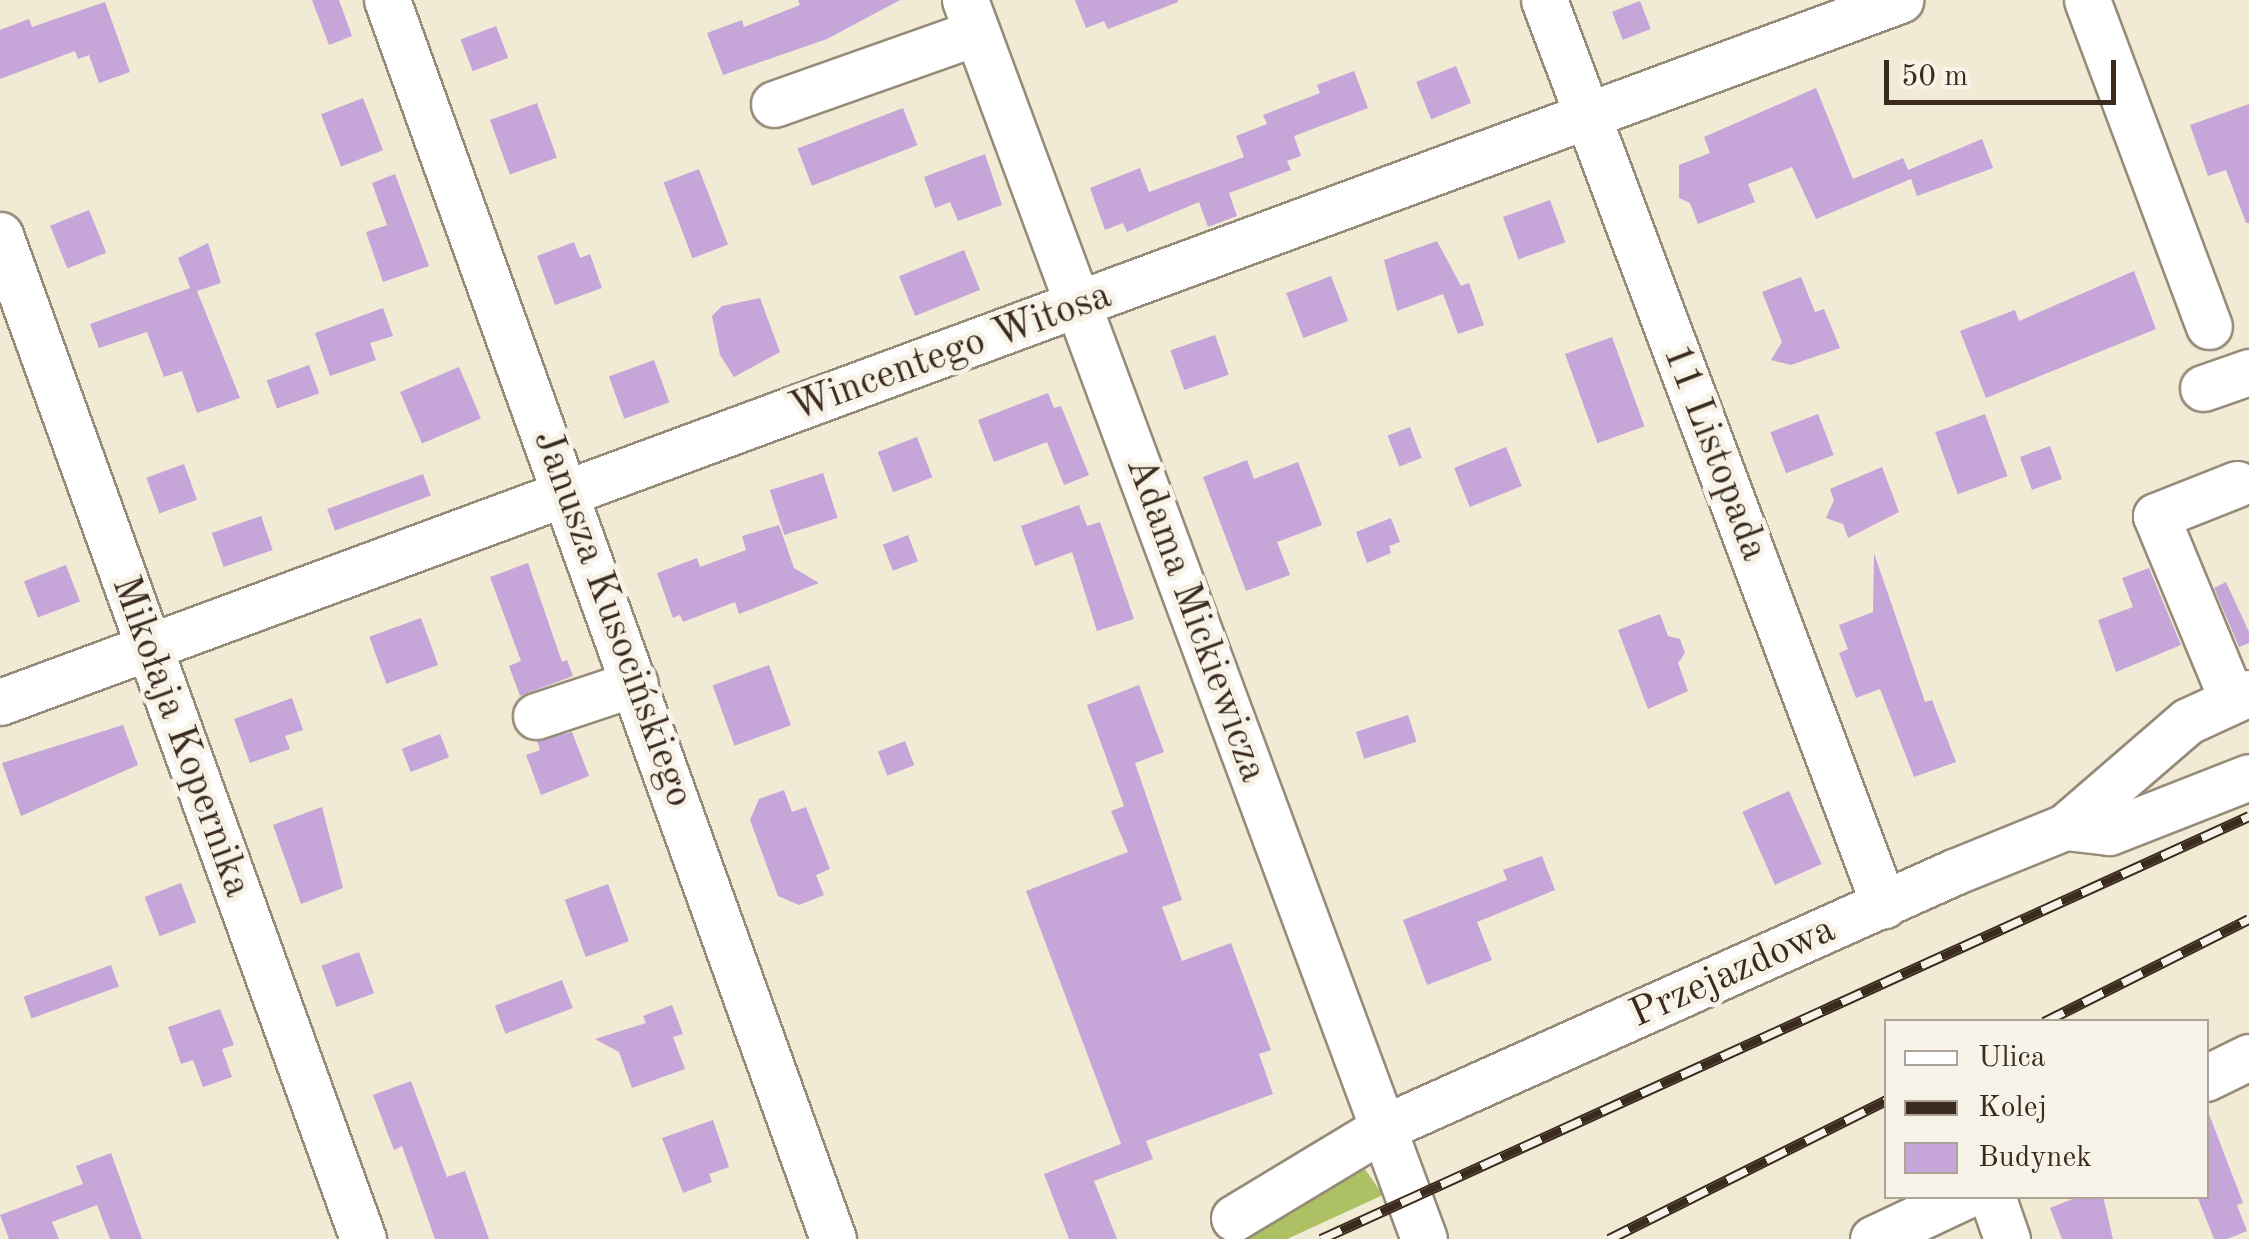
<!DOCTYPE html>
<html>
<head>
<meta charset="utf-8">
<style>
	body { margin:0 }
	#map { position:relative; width:2249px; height:1239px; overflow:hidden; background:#f1ead4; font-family:"Old Standard TT",serif }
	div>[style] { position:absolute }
	.green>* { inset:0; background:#adc064 }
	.building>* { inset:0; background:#c6a6d9; transform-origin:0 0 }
	.roads { filter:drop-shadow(2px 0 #968a79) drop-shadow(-2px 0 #968a79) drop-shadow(0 2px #968a79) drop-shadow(0 -2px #968a79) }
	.minor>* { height:45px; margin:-22.5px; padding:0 22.5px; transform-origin:22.5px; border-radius:22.5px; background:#fff }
	.rail>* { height:11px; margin-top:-5.5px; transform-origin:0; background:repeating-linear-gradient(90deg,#f7f3e8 0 22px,#3b2a1e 0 44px); box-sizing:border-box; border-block:2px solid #3b2a1e }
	span { translate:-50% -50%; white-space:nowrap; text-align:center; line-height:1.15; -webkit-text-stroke:10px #f7f3e8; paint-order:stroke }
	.street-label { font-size:40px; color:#3b2a1e }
	.legend { position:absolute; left:1884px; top:1019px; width:325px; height:180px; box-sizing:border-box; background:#f7f3e8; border:2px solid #aca397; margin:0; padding:12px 18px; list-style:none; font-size:30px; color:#3b2a1e }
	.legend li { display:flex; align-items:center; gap:20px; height:50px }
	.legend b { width:50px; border:2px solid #aca397 }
	.scale { position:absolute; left:1884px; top:60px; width:232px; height:45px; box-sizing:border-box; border:5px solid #3b2a1e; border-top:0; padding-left:12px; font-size:30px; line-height:35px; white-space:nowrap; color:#3b2a1e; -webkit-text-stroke:8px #f7f3e8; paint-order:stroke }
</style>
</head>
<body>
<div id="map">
	<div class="green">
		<div style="clip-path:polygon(1362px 1165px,1383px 1195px,1287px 1239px,1229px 1239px)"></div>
	</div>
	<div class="building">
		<div style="clip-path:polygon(312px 0,339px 0,352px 36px,329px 45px)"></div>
		<div style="clip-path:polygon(798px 0,900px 0,827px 39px,723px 75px,707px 33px,742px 20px,744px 27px,800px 5px)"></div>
		<div style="clip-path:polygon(1075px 0,1178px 0,1178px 2px,1108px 29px,1104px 21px,1086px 28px)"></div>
		<div style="left:1640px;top:1px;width:30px;height:30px;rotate:69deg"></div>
		<div style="clip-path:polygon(105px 2px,130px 72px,99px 83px,89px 55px,78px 59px,75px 51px,0 79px,0 30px,29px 19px,32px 27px)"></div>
		<div style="left:496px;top:26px;width:34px;height:38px;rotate:69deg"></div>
		<div style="left:1456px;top:66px;width:40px;height:43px;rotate:68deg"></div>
		<div style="clip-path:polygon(1354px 71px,1368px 108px,1294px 136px,1301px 156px,1287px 161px,1291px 170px,1229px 193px,1237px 216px,1208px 227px,1199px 202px,1127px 232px,1123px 223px,1105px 230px,1090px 188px,1140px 168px,1149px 192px,1244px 157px,1236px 136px,1267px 124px,1263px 115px,1320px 93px,1317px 85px)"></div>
		<div style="clip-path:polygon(1816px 88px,1853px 179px,1903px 158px,1908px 170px,1982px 139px,1993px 168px,1917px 196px,1911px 179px,1816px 219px,1792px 167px,1748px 184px,1755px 202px,1698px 224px,1690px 203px,1679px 198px,1679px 165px,1710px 153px,1704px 137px)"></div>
		<div style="left:363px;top:98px;width:56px;height:45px;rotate:69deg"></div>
		<div style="left:537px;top:103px;width:58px;height:50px;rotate:70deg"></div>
		<div style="clip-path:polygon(2249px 104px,2249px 223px,2246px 223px,2226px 170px,2208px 176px,2190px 125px)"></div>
		<div style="left:903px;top:108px;width:40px;height:113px;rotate:69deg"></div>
		<div style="clip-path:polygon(985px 154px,1002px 205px,958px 221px,950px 202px,935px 208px,924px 177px)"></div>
		<div style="left:699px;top:169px;width:81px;height:38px;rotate:69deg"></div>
		<div style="clip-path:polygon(395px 174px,429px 266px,383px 282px,366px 232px,387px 225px,372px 183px)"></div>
		<div style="left:1550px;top:200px;width:45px;height:50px;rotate:70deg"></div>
		<div style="left:89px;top:210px;width:46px;height:42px;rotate:68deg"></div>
		<div style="clip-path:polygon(1437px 241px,1461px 286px,1469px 283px,1484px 325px,1458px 334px,1443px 294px,1397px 311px,1384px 260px)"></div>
		<div style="clip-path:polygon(574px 242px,580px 258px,590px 254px,602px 288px,555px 305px,537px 256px)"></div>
		<div style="clip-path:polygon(208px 243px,221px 283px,197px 291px,240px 398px,197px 413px,182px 371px,164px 377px,147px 332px,99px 348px,90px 324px,190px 288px,178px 258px)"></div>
		<div style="left:964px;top:250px;width:43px;height:70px;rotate:68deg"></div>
		<div style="clip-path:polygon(2134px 271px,2156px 329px,1986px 398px,1960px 331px,2015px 310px,2019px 321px)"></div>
		<div style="left:1331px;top:276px;width:48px;height:48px;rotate:69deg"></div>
		<div style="clip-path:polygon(1801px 277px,1815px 312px,1824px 309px,1840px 348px,1791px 365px,1771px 360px,1782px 342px,1762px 292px)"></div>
		<div style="clip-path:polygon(760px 298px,780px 352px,734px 377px,720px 355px,712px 316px,722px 306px)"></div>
		<div style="clip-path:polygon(383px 308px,393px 336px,370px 343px,376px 360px,330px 376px,315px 333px)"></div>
		<div style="left:1215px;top:335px;width:42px;height:47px;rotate:71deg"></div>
		<div style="left:1612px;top:337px;width:95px;height:50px;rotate:70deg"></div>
		<div style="left:654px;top:360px;width:45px;height:48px;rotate:70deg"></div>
		<div style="left:309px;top:365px;width:30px;height:45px;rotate:70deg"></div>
		<div style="left:459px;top:367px;width:56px;height:64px;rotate:67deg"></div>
		<div style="clip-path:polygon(1048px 393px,1054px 408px,1061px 406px,1089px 475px,1064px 485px,1047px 442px,994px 462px,978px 420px)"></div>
		<div style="left:1818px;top:414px;width:44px;height:51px;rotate:69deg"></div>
		<div style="left:1985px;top:414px;width:66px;height:53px;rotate:70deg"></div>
		<div style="left:1410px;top:427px;width:33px;height:24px;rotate:69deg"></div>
		<div style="left:917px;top:437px;width:43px;height:42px;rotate:69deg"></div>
		<div style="left:2050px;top:446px;width:35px;height:32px;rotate:70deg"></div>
		<div style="left:1506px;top:447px;width:42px;height:56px;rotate:68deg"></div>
		<div style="clip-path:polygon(1247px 460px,1254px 479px,1298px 462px,1322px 525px,1277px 542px,1290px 575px,1246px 591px,1203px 477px)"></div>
		<div style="left:184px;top:464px;width:38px;height:40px;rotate:70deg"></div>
		<div style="clip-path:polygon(1882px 467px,1899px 512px,1848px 538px,1843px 524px,1826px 518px,1834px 500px,1830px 489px)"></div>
		<div style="left:823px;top:473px;width:47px;height:56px;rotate:72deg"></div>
		<div style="left:423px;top:474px;width:23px;height:102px;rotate:70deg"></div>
		<div style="clip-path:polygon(1079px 505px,1087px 526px,1100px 522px,1134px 619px,1097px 631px,1072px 552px,1035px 566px,1021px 526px)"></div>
		<div style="left:261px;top:516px;width:36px;height:52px;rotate:71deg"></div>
		<div style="clip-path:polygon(1391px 518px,1400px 542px,1389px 546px,1391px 553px,1367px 563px,1356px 532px)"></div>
		<div style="clip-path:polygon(779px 525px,794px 568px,819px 583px,739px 614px,735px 602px,683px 622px,680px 615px,673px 618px,657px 573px,697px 558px,700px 567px,746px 550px,742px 536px)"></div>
		<div style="left:908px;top:535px;width:28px;height:27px;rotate:69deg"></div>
		<div style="clip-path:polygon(1874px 553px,1925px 702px,1932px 700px,1956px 762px,1914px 777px,1880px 689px,1856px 698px,1839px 653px,1848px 649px,1839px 625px,1873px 612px)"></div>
		<div style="clip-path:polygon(528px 563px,562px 662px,567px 660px,573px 676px,520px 696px,509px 666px,521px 661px,490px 577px)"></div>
		<div style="left:66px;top:565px;width:39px;height:45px;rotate:69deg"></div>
		<div style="clip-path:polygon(2149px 568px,2181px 645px,2116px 672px,2098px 620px,2133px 607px,2122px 578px)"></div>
		<div style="clip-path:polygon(2226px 582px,2249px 632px,2249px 643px,2239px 647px,2214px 588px)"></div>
		<div style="clip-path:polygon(1660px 614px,1668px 636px,1680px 639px,1685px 653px,1678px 663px,1688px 691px,1648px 709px,1618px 630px)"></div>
		<div style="left:421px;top:618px;width:50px;height:55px;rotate:70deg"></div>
		<div style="left:769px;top:665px;width:64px;height:60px;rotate:70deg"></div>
		<div style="clip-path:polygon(1139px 685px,1164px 752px,1135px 763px,1182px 900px,1162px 907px,1182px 961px,1231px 943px,1271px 1050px,1259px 1054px,1273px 1094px,1146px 1141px,1153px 1159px,1094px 1181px,1117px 1239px,1069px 1239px,1044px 1174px,1121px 1144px,1026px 891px,1128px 852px,1111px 811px,1124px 806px,1087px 705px)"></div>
		<div style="clip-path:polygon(292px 698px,303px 730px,285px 736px,290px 749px,250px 763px,234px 719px)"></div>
		<div style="left:1408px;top:715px;width:28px;height:55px;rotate:72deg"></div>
		<div style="clip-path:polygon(123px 725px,138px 765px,21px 816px,2px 763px)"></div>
		<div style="clip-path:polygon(572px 732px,589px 776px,541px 795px,526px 755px,540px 750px,537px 741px)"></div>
		<div style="left:440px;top:734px;width:25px;height:41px;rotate:69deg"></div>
		<div style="left:905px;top:741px;width:26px;height:29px;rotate:69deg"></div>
		<div style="clip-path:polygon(784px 790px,792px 812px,806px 807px,830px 869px,816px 875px,824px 895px,799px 905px,778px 896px,750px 820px,759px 799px)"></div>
		<div style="left:1789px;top:791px;width:80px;height:51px;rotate:66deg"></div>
		<div style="clip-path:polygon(322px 807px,343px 888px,301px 904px,273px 825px)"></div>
		<div style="clip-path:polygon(1542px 856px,1555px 890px,1477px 922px,1492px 960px,1427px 985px,1403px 920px,1507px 880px,1503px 870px)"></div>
		<div style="left:181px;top:883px;width:42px;height:39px;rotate:69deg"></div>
		<div style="left:608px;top:884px;width:61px;height:46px;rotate:70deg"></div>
		<div style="left:359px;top:952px;width:44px;height:40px;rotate:70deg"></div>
		<div style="left:111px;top:965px;width:23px;height:93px;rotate:70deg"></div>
		<div style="left:562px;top:980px;width:30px;height:72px;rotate:69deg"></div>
		<div style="clip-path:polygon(672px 1005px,683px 1034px,673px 1037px,685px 1069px,632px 1088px,619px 1052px,595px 1039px,646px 1023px,643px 1016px)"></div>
		<div style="clip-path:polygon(220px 1009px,234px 1045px,222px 1049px,232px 1077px,203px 1087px,193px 1060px,181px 1064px,168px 1027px)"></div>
		<div style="clip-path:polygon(411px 1081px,447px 1177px,465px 1171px,489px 1239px,435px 1239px,402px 1146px,394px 1150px,373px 1095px)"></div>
		<div style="clip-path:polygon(2209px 1114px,2243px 1203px,2237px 1205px,2247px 1231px,2227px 1239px,2214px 1239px,2197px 1196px,2206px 1196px)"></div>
		<div style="clip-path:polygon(713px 1120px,729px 1167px,709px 1174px,712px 1182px,683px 1193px,662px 1138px)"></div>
		<div style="clip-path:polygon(111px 1153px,142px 1239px,110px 1239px,97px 1205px,52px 1222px,59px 1239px,9px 1239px,0 1215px,83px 1184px,76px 1166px)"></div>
		<div style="clip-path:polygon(2080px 1196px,2103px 1196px,2113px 1239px,2062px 1239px,2050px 1208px)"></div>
	</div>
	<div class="roads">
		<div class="minor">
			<div style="left:387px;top:0;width:1317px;rotate:70.2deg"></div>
			<div style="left:965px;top:0;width:1321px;rotate:69.67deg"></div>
			<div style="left:1544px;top:0;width:967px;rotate:69.41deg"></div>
			<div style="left:2087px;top:0;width:348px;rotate:69.5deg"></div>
			<div style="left:774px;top:104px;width:215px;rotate:-19.5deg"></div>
			<div style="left:0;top:235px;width:1068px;rotate:70.12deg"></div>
			<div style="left:2203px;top:388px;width:49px;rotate:-19.2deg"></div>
			<div style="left:2231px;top:697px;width:196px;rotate:-112.5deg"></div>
			<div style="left:2156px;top:516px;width:87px;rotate:-21.6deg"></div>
			<div style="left:0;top:702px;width:2026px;rotate:-20.28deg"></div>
			<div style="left:536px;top:716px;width:104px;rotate:-18.4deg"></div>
			<div style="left:2065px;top:827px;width:162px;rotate:-40.8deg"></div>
			<div style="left:2188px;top:721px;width:67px;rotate:-24.7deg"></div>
			<div style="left:2206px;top:1078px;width:48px;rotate:-26deg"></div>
			<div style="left:1992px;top:1196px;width:46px;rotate:70.8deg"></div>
			<div style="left:1234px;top:1218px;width:174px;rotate:-31.1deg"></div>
			<div style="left:1383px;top:1128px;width:626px;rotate:-24.15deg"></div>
			<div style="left:1954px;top:872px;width:120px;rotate:-22.1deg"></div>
			<div style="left:2065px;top:827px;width:44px;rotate:6.5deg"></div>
			<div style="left:2109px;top:832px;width:150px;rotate:-21.4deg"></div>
			<div style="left:1873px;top:1239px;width:102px;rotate:-25.1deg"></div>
		</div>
	</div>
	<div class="rail">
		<div style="left:2044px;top:1022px;width:229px;rotate:-26.7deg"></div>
		<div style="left:1321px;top:1239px;width:1020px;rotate:-24.5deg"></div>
		<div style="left:1609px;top:1239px;width:310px;rotate:-26.6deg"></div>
	</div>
	<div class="street-label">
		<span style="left:951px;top:353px;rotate:-20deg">Wincentego Witosa</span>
		<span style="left:1714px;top:453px;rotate:69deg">11 Listopada</span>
		<span style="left:612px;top:619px;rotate:70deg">Janusza Kusocińskiego</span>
		<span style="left:1195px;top:620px;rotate:70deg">Adama Mickiewicza</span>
		<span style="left:180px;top:737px;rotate:70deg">Mikołaja Kopernika</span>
		<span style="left:1733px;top:973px;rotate:-24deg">Przejazdowa</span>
	</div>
	<ul class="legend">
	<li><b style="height:12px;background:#fff"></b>Ulica</li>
	<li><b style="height:12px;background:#3b2a1e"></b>Kolej</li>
	<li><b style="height:28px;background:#c6a6d9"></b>Budynek</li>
	</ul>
	<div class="scale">50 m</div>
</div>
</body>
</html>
